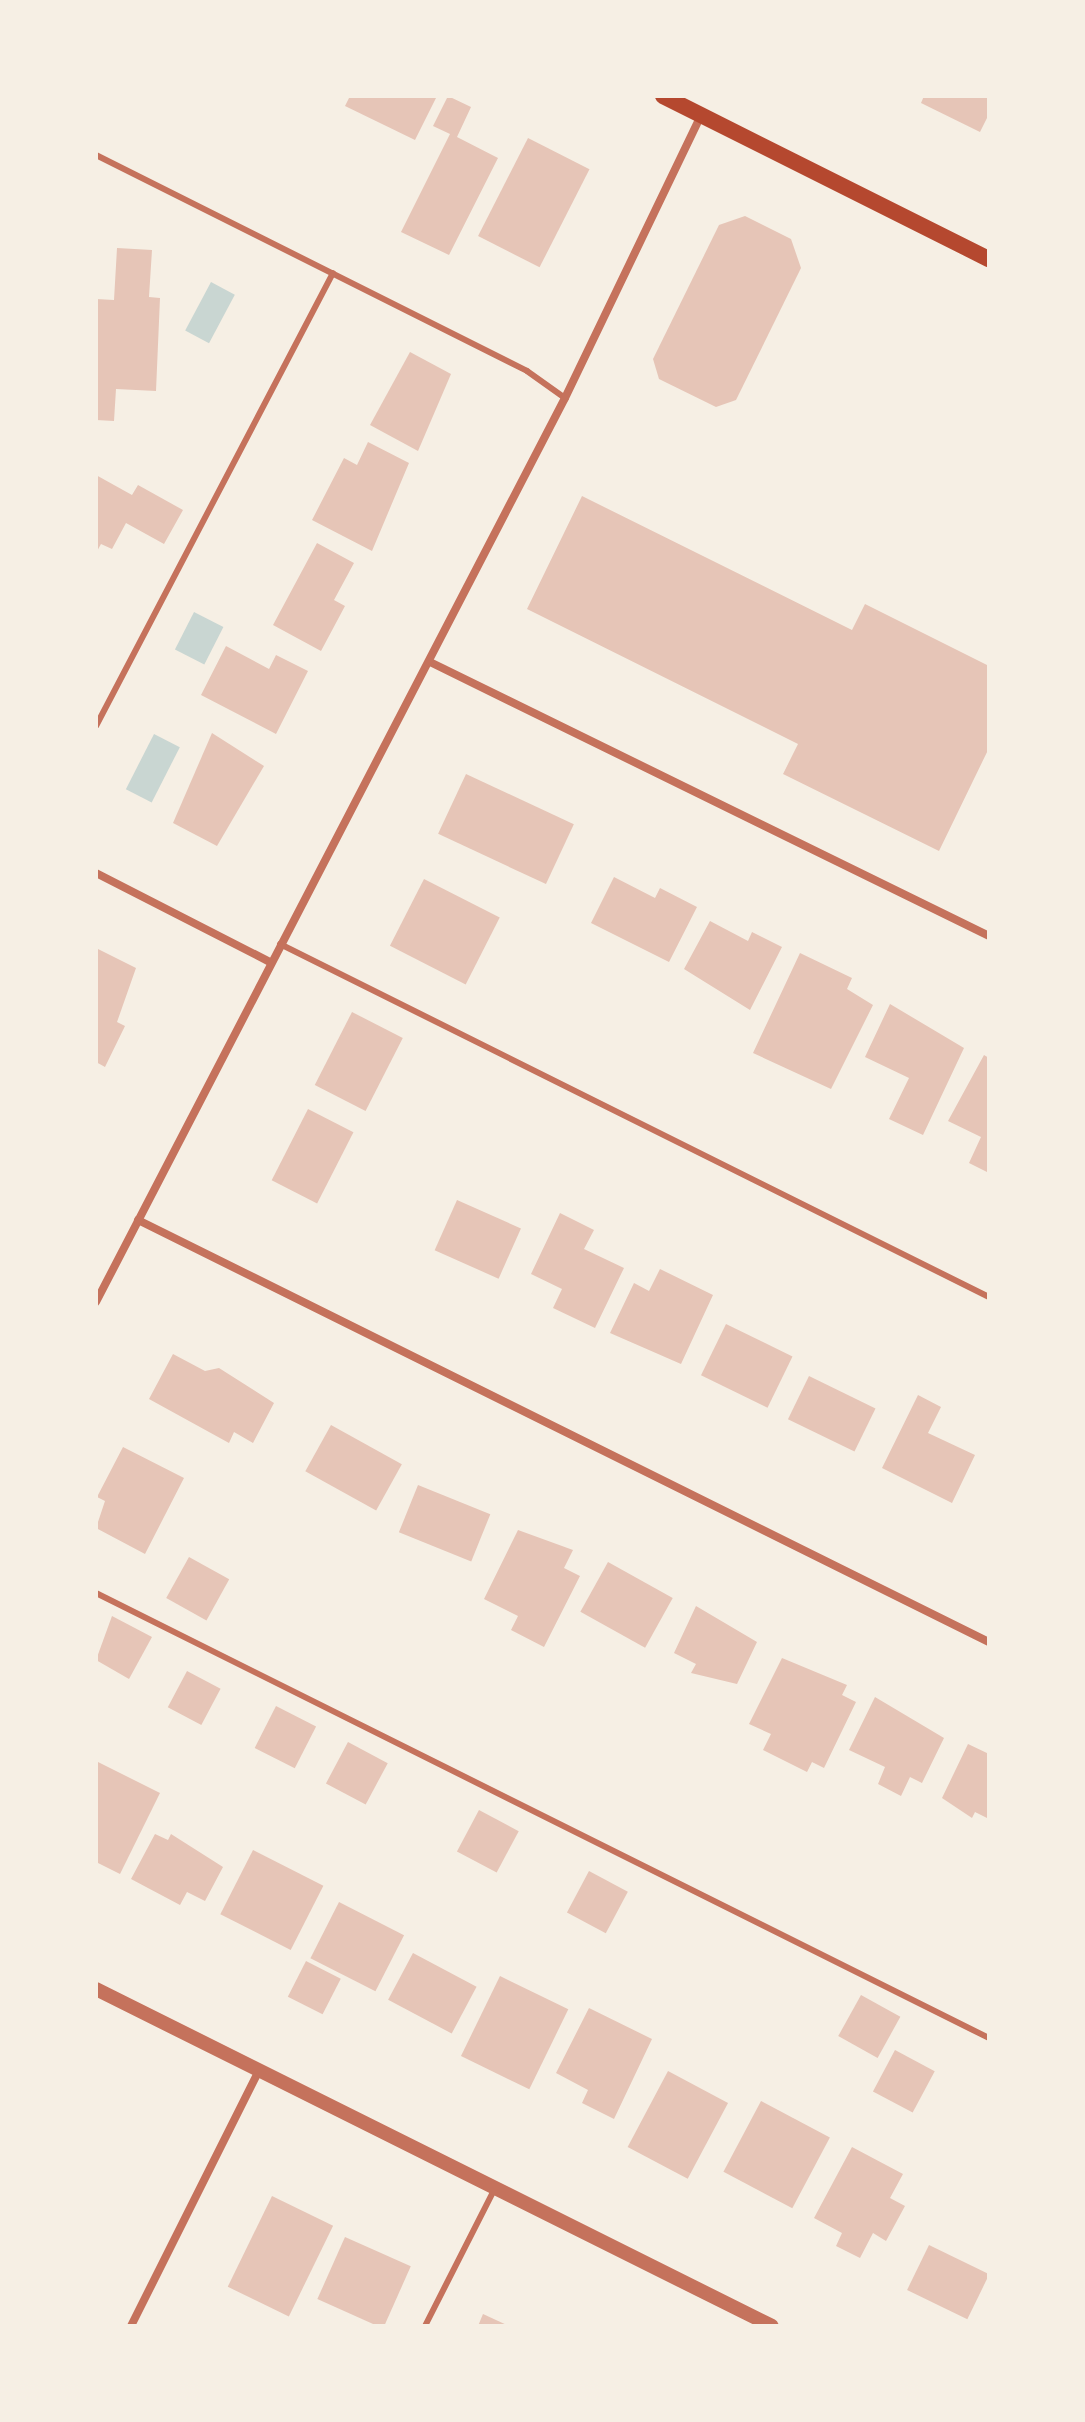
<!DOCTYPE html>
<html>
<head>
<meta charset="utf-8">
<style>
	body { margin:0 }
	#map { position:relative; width:1085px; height:2422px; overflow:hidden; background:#f6efe4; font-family:Raleway,sans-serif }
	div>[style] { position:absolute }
	.water>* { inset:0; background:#c9d6d2; transform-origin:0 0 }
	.building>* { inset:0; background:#e6c5b7; transform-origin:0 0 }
	.service>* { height:6px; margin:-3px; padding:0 3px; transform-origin:3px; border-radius:3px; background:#c5725c }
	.minor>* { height:8px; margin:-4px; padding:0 4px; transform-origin:4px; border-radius:4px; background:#c5725c }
	.tertiary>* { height:14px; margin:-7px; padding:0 7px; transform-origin:7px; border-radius:7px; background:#c5725c }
	.secondary>* { height:16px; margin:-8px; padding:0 8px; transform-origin:8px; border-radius:8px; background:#b5482f }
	span { translate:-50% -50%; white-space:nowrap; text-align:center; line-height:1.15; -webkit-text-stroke:8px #f6efe4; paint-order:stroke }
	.frame { position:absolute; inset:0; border:98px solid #f6efe4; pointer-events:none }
</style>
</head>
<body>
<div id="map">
	<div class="water">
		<div style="left:211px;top:282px;width:27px;height:55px;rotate:28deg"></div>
		<div style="left:194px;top:612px;width:33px;height:42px;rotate:27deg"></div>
		<div style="left:154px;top:734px;width:29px;height:62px;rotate:27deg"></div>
	</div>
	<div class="building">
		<div style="clip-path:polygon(350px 96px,437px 96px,415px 140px,345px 106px)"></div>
		<div style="clip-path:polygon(448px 96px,471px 107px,457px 137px,498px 158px,449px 255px,401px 232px,450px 134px,433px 126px)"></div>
		<div style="clip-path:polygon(924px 96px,989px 96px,989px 114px,980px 132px,921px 103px)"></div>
		<div style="left:528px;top:138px;width:69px;height:110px;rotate:27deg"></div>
		<div style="clip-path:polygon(745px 216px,791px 239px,801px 268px,736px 400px,716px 407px,659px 379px,653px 359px,719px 225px)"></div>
		<div style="clip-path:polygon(117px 248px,152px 250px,149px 297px,160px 298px,156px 391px,116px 389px,114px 421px,96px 420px,96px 299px,114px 300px)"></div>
		<div style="clip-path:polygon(410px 352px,451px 374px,418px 451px,370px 425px)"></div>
		<div style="clip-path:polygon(368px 442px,409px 463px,372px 551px,312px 520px,344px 458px,357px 465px)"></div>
		<div style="clip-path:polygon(96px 475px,132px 495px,138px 485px,183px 510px,164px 544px,126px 523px,112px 549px,101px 544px,96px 553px)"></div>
		<div style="clip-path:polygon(582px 496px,852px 630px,865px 604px,989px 666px,989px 748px,939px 851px,783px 774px,798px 744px,527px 609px)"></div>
		<div style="clip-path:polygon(317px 543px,354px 563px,334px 600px,345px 606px,321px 651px,273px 625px)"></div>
		<div style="clip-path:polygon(226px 646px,269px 669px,276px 655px,308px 671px,276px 734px,201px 695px)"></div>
		<div style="clip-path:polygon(212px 733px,264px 766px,217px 846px,173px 823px)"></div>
		<div style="left:466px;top:774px;width:119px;height:66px;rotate:25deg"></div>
		<div style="clip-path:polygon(614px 877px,655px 898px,660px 888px,697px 907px,669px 962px,591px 923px)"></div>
		<div style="left:424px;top:879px;width:85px;height:75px;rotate:27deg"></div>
		<div style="clip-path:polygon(710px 921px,748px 941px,752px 932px,782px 947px,750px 1010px,684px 969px)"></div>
		<div style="clip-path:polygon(98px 949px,136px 968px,117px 1022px,125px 1026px,105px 1067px,96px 1062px)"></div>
		<div style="clip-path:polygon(800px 953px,852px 978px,847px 989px,873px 1005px,831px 1089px,753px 1053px)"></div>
		<div style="clip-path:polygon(890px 1004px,964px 1048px,923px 1135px,889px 1119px,909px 1078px,865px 1057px)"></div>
		<div style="left:352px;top:1012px;width:57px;height:82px;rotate:27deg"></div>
		<div style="clip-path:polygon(984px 1055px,989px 1058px,989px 1173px,969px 1163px,981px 1137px,948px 1121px)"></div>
		<div style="left:308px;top:1109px;width:51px;height:80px;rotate:27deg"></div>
		<div style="left:457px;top:1200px;width:70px;height:55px;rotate:24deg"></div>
		<div style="clip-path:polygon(560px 1213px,594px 1230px,584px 1249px,624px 1268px,595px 1328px,553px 1308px,562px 1289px,531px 1274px)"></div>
		<div style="clip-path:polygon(660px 1269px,713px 1295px,681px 1364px,610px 1333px,634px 1283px,649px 1291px)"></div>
		<div style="left:726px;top:1324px;width:74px;height:57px;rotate:26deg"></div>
		<div style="clip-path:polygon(173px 1354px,205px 1371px,219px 1368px,274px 1403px,253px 1443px,234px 1432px,229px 1443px,149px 1399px)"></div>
		<div style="left:809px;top:1376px;width:74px;height:48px;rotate:26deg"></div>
		<div style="clip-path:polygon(918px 1395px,941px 1407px,928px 1433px,975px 1455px,952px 1503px,882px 1468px)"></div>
		<div style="left:331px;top:1425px;width:81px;height:53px;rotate:29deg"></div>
		<div style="clip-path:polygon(123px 1447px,184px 1478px,145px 1554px,96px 1528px,105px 1501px,97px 1497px)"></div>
		<div style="left:418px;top:1485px;width:78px;height:51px;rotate:22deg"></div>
		<div style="clip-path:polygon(518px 1530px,573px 1550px,564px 1568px,580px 1576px,544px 1647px,511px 1630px,518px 1616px,484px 1599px)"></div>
		<div style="left:189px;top:1557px;width:46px;height:47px;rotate:29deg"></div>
		<div style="left:608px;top:1562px;width:74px;height:57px;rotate:29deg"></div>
		<div style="clip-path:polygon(696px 1606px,757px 1642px,737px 1684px,691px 1673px,696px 1664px,674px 1653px)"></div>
		<div style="clip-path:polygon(112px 1616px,152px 1637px,129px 1679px,96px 1660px)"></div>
		<div style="clip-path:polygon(782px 1658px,847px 1685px,842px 1695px,856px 1702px,824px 1768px,812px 1762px,807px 1772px,763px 1750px,771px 1734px,749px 1724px)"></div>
		<div style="left:187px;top:1671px;width:38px;height:41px;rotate:28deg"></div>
		<div style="clip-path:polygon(875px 1697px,944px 1738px,922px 1783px,910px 1777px,901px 1796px,878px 1784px,885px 1767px,849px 1750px)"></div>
		<div style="left:276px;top:1706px;width:45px;height:47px;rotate:27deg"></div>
		<div style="left:348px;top:1742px;width:45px;height:47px;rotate:28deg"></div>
		<div style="clip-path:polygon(968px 1744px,989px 1754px,989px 1819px,975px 1812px,972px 1818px,942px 1798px)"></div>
		<div style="clip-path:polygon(96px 1761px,160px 1793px,120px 1874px,96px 1862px)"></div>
		<div style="left:479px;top:1810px;width:45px;height:47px;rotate:28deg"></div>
		<div style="clip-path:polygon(155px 1834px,168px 1840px,171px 1834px,223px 1867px,205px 1901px,187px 1892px,180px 1905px,131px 1879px)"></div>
		<div style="left:253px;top:1850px;width:79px;height:72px;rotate:27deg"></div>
		<div style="left:589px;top:1871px;width:44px;height:47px;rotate:28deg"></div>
		<div style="left:339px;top:1902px;width:73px;height:63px;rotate:27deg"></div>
		<div style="left:413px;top:1953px;width:72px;height:53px;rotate:28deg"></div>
		<div style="left:306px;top:1961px;width:39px;height:40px;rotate:27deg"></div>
		<div style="left:500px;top:1976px;width:76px;height:89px;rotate:26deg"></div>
		<div style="left:861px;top:1995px;width:45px;height:47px;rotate:29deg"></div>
		<div style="clip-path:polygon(589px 2008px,652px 2039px,614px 2119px,582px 2103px,588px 2090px,556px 2073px)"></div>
		<div style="left:895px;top:2050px;width:45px;height:47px;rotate:28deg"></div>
		<div style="left:668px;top:2071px;width:68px;height:86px;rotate:28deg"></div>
		<div style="left:761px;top:2101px;width:78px;height:80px;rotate:28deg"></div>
		<div style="clip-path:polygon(852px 2147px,903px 2174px,890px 2198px,905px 2206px,886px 2241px,873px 2233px,860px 2258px,836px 2246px,842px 2233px,814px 2218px)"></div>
		<div style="left:272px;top:2196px;width:68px;height:101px;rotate:26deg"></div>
		<div style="left:345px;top:2237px;width:72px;height:68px;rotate:24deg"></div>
		<div style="left:929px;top:2245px;width:67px;height:50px;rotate:26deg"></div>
		<div style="clip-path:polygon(483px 2314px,509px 2326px,478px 2326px)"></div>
	</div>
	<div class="service">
		<div style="left:96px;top:155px;width:482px;rotate:26.6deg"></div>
		<div style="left:527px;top:371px;width:47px;rotate:35.4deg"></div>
		<div style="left:96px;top:726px;width:511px;rotate:-62.38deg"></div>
		<div style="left:280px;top:944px;width:792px;rotate:26.47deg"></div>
		<div style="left:96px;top:1593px;width:998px;rotate:26.49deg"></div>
		<div style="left:425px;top:2326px;width:155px;rotate:-63.1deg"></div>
	</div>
	<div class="minor">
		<div style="left:430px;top:662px;width:623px;rotate:26.11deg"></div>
		<div style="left:96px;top:873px;width:195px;rotate:27.1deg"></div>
		<div style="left:138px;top:1220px;width:950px;rotate:26.38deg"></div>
		<div style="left:96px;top:1302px;width:1018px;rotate:-62.58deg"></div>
		<div style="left:565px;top:398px;width:314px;rotate:-64.3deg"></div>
		<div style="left:131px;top:2326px;width:286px;rotate:-63.4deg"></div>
	</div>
	<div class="tertiary">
		<div style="left:96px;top:1989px;width:755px;rotate:26.5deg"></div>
	</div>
	<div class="secondary">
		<div style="left:663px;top:96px;width:364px;rotate:26.6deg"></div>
	</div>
	<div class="frame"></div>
</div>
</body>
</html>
